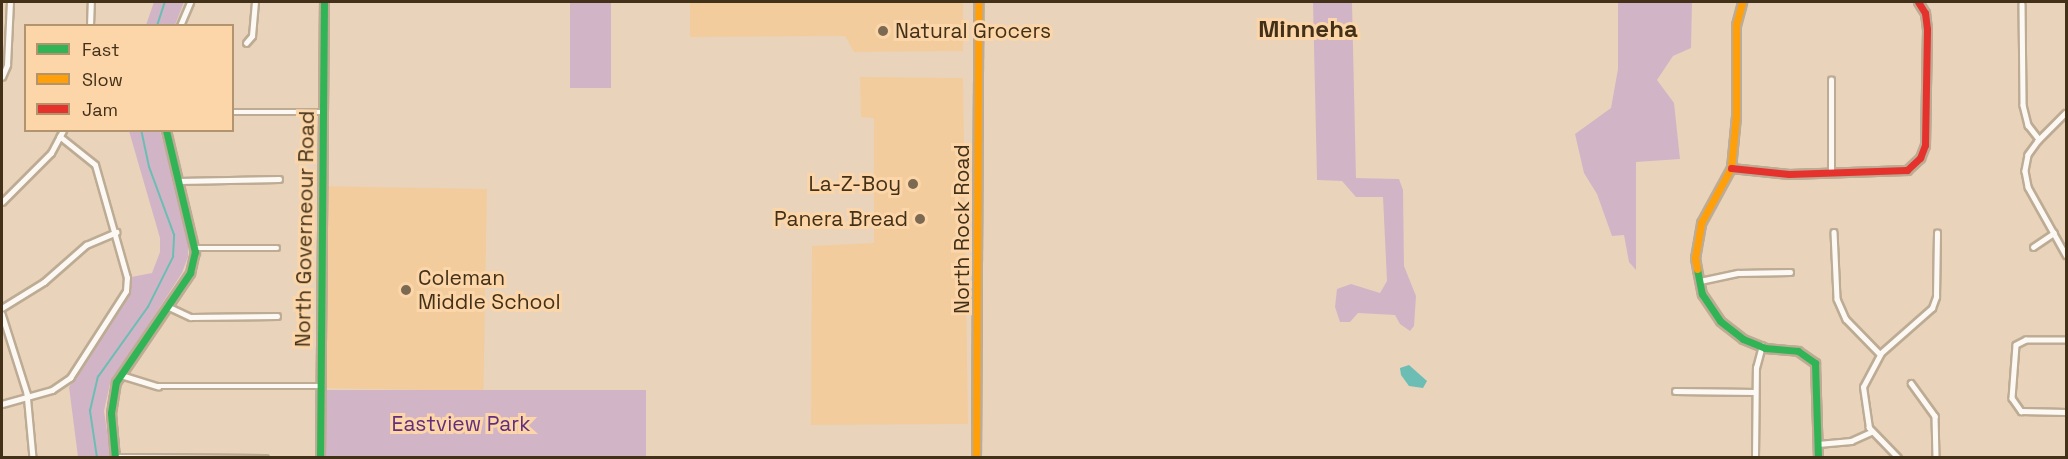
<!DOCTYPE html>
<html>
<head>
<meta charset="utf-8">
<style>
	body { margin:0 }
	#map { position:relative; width:2068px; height:459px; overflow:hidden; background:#e9d4bb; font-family:"Space Grotesk",sans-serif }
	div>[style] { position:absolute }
	.built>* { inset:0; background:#f2cc9d; transform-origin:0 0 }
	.green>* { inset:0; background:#d1b5c7; transform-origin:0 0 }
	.water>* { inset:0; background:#6cbdb3 }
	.stream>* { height:1.5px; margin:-0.75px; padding:0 0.75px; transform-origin:0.75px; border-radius:0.75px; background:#6cbdb3 }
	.roads { filter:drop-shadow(2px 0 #bdab94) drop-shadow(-2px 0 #bdab94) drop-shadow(0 2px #bdab94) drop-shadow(0 -2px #bdab94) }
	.street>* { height:4.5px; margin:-2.25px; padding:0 2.25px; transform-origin:2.25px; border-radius:2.25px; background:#fcf9f5 }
	.fast>* { height:7px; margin:-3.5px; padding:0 3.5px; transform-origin:3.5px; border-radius:3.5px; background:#30b455 }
	.slow>* { height:7px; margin:-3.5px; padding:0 3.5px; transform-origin:3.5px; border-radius:3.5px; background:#ff9f0a }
	.jam>* { height:7px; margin:-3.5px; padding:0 3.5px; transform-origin:3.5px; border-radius:3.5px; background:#e5322d }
	.dots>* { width:16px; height:16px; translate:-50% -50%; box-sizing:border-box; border:3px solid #fcd6a8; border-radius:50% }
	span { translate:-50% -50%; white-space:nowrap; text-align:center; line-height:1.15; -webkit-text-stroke:6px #fcd6a8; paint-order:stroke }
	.poi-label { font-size:21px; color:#423018 }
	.left { translate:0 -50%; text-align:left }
	.right { translate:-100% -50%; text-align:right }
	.street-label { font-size:21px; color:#423018 }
	.park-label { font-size:21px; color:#632e7e }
	.quarter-label { font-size:24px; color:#423018; font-weight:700 }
	.frame { position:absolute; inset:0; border:3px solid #423018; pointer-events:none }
	.legend { position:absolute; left:24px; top:24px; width:210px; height:108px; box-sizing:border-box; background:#fcd6a8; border:2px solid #b2946e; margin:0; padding:8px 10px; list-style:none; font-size:18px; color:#423018 }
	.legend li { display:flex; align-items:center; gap:12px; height:30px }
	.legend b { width:30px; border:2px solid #b2946e }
</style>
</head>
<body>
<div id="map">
	<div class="built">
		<div style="clip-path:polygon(690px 2px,963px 2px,963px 51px,854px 52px,845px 36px,690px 37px)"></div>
		<div style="clip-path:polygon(860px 77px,963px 78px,968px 424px,811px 425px,812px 246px,874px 243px,874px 118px,861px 117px)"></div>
		<div style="left:487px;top:189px;width:202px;height:159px;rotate:91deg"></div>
	</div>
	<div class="green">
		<div style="clip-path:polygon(154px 2px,184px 2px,175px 25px,146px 25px)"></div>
		<div style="left:570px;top:2px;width:41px;height:86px"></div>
		<div style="clip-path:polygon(1313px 2px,1352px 2px,1356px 178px,1399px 179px,1403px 190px,1404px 266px,1416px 296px,1414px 326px,1410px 331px,1400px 324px,1395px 315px,1358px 313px,1350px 322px,1340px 322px,1335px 307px,1337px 289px,1351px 284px,1380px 293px,1387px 281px,1383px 197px,1356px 197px,1342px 181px,1317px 180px)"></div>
		<div style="clip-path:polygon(1618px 2px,1692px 2px,1691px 48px,1673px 56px,1657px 80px,1674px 103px,1680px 159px,1636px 162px,1636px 270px,1629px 262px,1624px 235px,1612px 236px,1597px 194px,1584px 173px,1575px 134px,1611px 108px,1618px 69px)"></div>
		<div style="clip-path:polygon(129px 131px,160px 131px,189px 233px,188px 257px,182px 273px,110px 384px,104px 411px,111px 457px,78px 457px,69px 387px,129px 296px,131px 277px,152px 273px,160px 252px,160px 238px)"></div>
		<div style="left:326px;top:390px;width:320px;height:67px"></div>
	</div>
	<div class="water">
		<div style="clip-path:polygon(1409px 365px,1427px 381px,1423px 388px,1409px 386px,1401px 375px,1400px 368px)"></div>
	</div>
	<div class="stream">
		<div style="left:157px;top:26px;width:25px;rotate:-72deg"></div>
		<div style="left:97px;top:458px;width:48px;rotate:-98.5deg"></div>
		<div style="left:90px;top:411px;width:35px;rotate:-77deg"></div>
		<div style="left:98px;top:377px;width:86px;rotate:-54.5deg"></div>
		<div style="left:148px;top:307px;width:56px;rotate:-63.4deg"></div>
		<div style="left:173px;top:257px;width:22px;rotate:-87deg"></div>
		<div style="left:174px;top:235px;width:72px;rotate:-110.2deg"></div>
		<div style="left:149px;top:167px;width:38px;rotate:-102deg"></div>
	</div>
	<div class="roads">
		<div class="street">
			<div style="left:2022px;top:4px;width:101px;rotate:89.4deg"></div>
			<div style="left:2023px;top:105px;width:21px;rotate:76deg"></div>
			<div style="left:2028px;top:125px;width:18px;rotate:52deg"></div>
			<div style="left:90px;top:26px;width:24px;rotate:-88deg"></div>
			<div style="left:180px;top:26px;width:26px;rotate:-67deg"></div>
			<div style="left:246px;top:43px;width:9px;rotate:-49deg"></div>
			<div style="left:252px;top:36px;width:34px;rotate:-85deg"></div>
			<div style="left:2px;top:77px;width:13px;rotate:-67deg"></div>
			<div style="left:7px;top:65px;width:63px;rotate:-87.3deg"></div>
			<div style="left:232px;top:112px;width:91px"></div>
			<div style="left:2066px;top:113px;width:40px;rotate:135deg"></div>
			<div style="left:2038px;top:141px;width:17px;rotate:126deg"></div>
			<div style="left:2028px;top:155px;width:16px;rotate:101deg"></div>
			<div style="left:2025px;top:171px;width:16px;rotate:79deg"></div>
			<div style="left:2028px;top:187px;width:78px;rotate:60.8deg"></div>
			<div style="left:1831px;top:173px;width:93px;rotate:-90deg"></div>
			<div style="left:179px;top:181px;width:100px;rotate:-1.1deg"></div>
			<div style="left:2px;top:202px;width:69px;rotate:-45deg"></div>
			<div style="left:51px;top:153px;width:26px;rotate:-62deg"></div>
			<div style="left:1834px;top:232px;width:67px;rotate:87.4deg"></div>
			<div style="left:1837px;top:299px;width:22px;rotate:66deg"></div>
			<div style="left:1846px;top:319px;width:49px;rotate:45.8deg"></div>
			<div style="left:2033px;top:247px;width:25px;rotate:-34deg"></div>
			<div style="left:195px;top:248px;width:82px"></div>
			<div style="left:1700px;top:281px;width:39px;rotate:-12deg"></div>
			<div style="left:1738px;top:273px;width:52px;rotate:-1.1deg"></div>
			<div style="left:167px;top:306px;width:26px;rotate:25deg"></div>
			<div style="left:191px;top:317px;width:86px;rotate:-0.7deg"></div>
			<div style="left:2px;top:308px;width:49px;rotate:-31.8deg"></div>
			<div style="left:44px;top:282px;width:56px;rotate:-41.4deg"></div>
			<div style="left:86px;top:245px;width:33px;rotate:-23deg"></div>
			<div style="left:2px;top:314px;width:83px;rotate:72.4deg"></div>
			<div style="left:27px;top:393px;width:65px;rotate:84.7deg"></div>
			<div style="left:2066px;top:340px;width:40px;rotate:180deg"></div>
			<div style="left:2026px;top:340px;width:11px;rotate:153deg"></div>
			<div style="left:2016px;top:345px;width:53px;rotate:94.3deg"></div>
			<div style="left:2012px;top:398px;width:16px;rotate:55deg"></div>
			<div style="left:2021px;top:411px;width:45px;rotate:1.3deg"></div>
			<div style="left:121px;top:375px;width:39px;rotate:17deg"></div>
			<div style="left:158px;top:386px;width:162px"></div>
			<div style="left:1911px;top:383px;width:41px;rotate:54deg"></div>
			<div style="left:1935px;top:416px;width:42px;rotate:88.6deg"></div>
			<div style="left:1675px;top:391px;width:80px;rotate:0.7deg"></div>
			<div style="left:2px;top:404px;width:52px;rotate:-15.6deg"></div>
			<div style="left:52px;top:390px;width:22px;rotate:-34deg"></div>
			<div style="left:70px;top:378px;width:103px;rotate:-57.2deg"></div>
			<div style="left:126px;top:291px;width:13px;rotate:-86deg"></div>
			<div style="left:127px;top:278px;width:117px;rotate:-105.8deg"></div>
			<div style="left:95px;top:165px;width:45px;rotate:-141.3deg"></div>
			<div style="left:1818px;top:444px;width:33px;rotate:-5deg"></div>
			<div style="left:1851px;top:441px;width:22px;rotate:-24deg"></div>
			<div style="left:115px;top:457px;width:150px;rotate:0.4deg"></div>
			<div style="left:1755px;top:458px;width:90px;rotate:-89.4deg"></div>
			<div style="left:1756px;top:368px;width:23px;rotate:-75deg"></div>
			<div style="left:1898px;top:458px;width:42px;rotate:-134deg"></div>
			<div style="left:1869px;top:428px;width:41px;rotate:-98.3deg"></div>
			<div style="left:1863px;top:387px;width:38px;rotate:-62deg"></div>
			<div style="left:1881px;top:353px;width:68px;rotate:-41.4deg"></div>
			<div style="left:1932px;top:308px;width:12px;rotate:-70deg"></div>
			<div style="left:1936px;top:297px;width:64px;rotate:-89.1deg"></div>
		</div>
		<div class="fast">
			<div style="left:1697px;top:269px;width:25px;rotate:79deg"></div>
			<div style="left:1702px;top:294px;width:32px;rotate:56deg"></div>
			<div style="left:1720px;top:321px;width:29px;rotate:38deg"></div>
			<div style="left:1743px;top:339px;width:24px;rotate:22deg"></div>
			<div style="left:1765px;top:348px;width:33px;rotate:5deg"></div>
			<div style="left:1798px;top:351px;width:21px;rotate:35deg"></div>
			<div style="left:1815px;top:363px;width:95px;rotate:88.2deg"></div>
			<div style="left:115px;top:458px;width:45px;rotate:-95.1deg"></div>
			<div style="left:111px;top:413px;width:31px;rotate:-81deg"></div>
			<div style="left:116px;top:382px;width:132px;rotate:-55.8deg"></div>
			<div style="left:190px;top:273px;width:22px;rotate:-77deg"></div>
			<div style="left:195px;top:252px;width:125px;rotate:-103.4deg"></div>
			<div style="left:320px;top:458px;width:456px;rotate:-89.5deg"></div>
		</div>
		<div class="slow">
			<div style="left:1697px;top:269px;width:11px;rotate:-100deg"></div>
			<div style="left:1695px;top:258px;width:36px;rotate:-80deg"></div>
			<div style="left:1701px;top:223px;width:63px;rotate:-61.4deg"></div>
			<div style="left:1731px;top:168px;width:52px;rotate:-84.5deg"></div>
			<div style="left:1736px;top:116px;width:91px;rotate:-90deg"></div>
			<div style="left:1736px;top:25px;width:24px;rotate:-75deg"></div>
			<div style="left:976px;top:458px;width:456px;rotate:-89.7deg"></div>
		</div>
		<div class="jam">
			<div style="left:1731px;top:168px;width:58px;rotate:5.9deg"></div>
			<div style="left:1789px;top:174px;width:118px;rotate:-1.9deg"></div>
			<div style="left:1907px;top:170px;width:18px;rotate:-43deg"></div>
			<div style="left:1920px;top:158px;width:14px;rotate:-69deg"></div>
			<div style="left:1925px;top:145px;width:116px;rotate:-89deg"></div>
			<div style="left:1927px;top:29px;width:16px;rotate:-97deg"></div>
			<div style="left:1925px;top:13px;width:13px;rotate:-122deg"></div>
		</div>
	</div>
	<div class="dots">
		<div style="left:883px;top:31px;background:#7c6951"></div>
		<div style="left:913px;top:184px;background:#7c6951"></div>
		<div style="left:920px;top:219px;background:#7c6951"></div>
		<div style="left:406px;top:290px;background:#7c6951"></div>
	</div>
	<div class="poi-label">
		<span class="left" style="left:895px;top:31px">Natural Grocers</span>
		<span class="right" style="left:901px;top:184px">La-Z-Boy</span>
		<span class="right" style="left:908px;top:219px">Panera Bread</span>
		<span class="left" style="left:418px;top:290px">Coleman<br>Middle School</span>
	</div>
	<div class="street-label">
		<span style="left:305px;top:229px;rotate:-89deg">North Governeour Road</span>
		<span style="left:962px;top:229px;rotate:-90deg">North Rock Road</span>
	</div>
	<div class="park-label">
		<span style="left:461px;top:424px">Eastview Park</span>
	</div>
	<div class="quarter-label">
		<span style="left:1308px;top:29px">Minneha</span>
	</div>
	<div class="frame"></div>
	<ul class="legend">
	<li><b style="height:8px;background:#30b455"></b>Fast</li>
	<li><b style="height:8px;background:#ff9f0a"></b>Slow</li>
	<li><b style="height:8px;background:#e5322d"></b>Jam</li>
	</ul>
</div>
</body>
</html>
